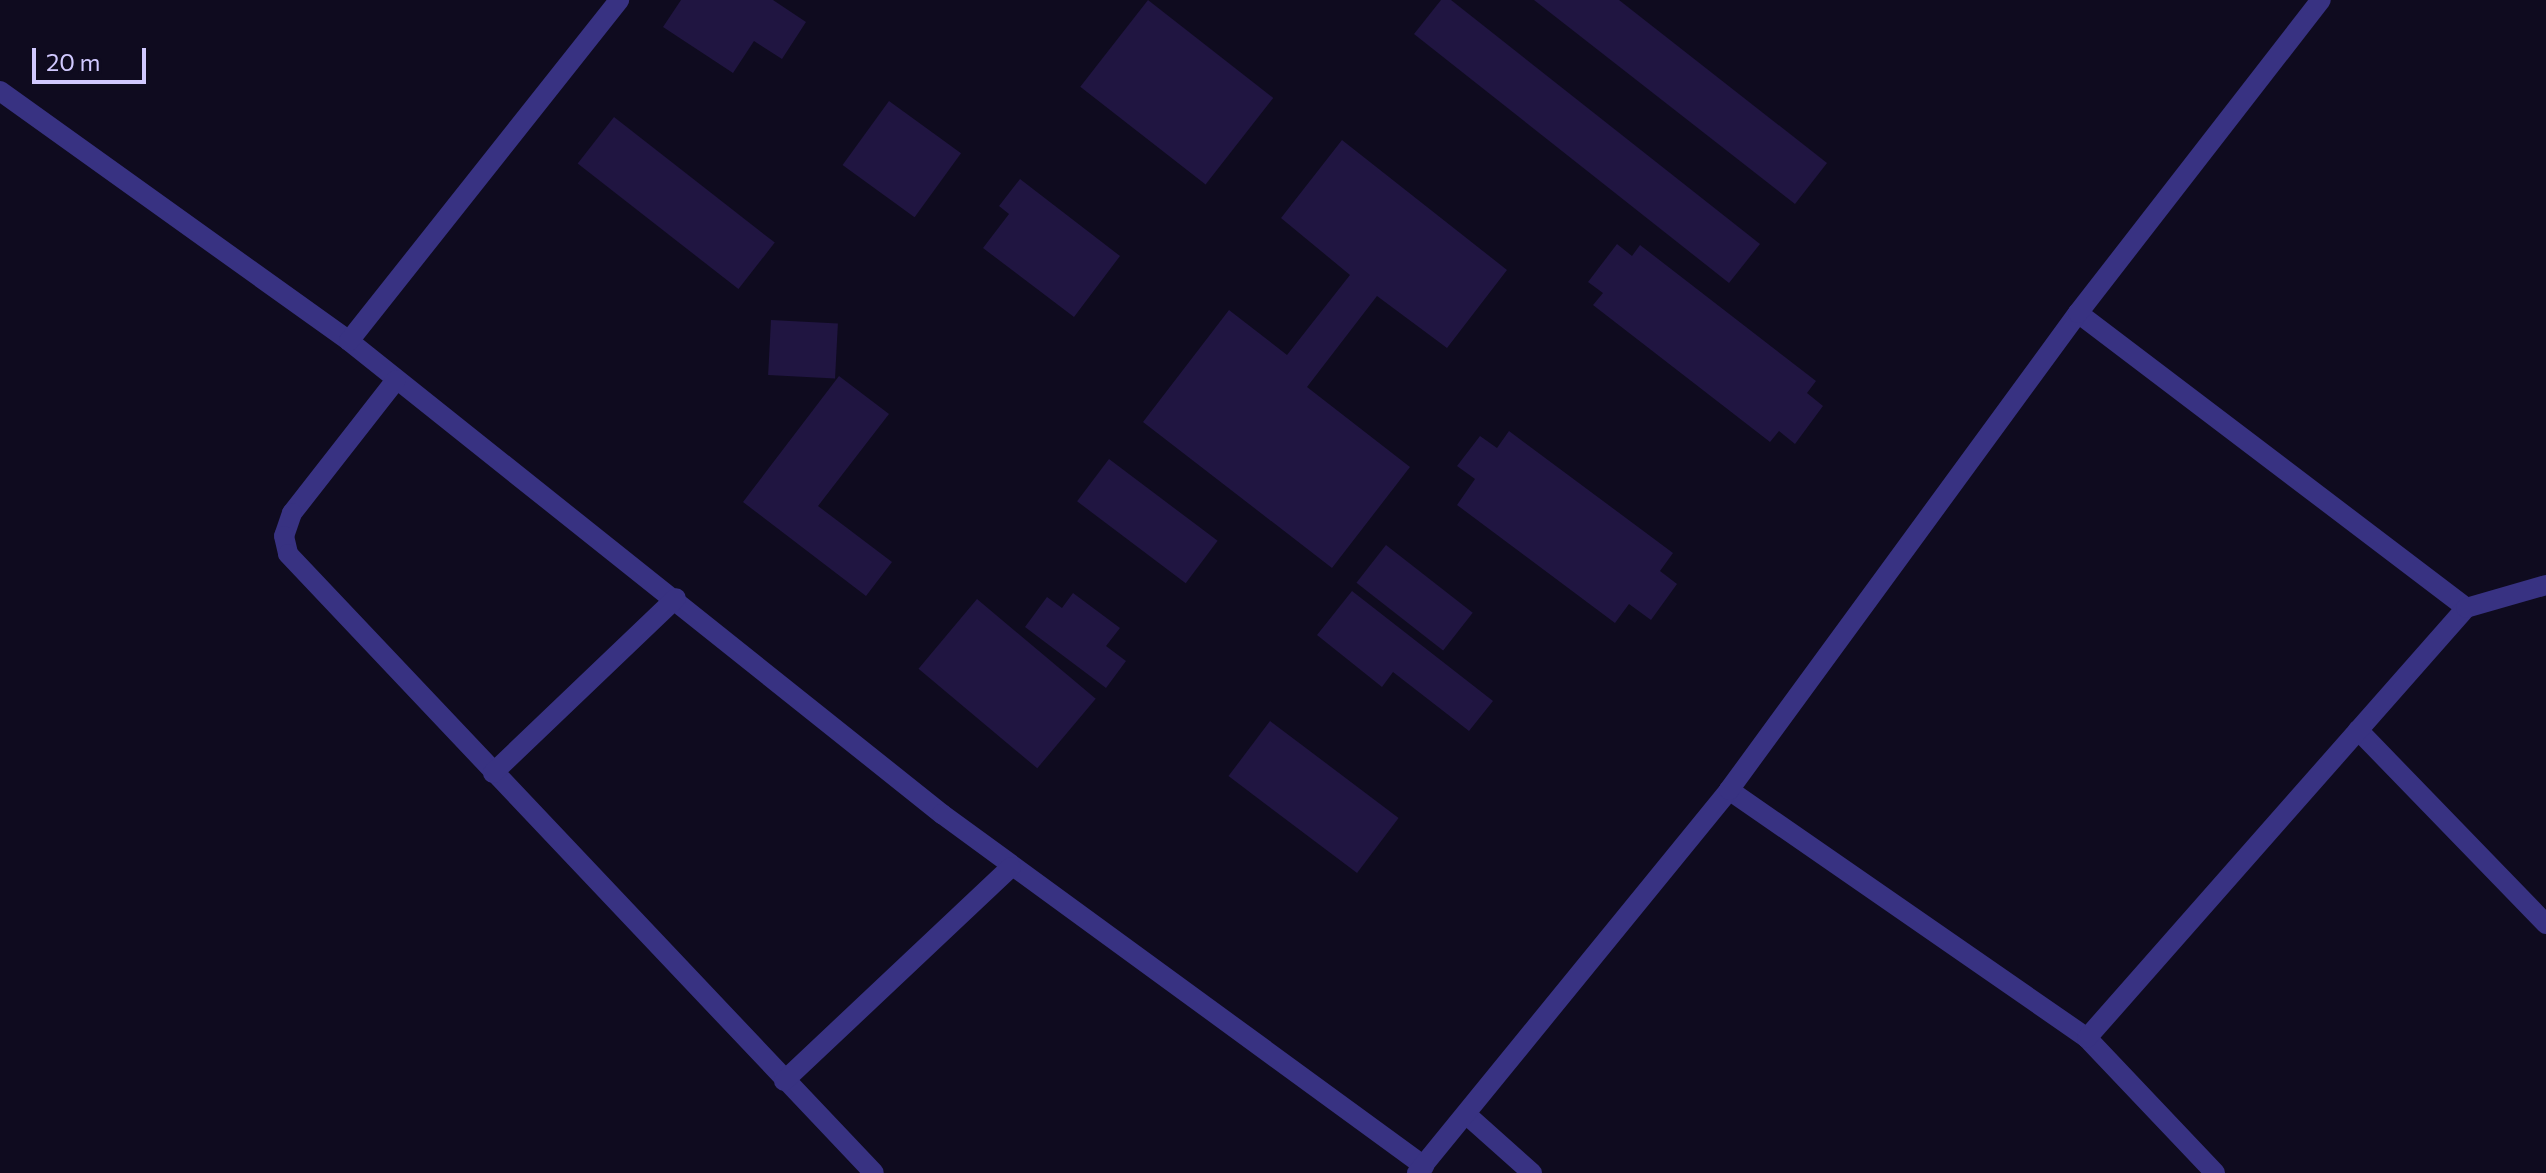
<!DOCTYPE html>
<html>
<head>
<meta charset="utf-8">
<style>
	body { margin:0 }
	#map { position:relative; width:2546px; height:1173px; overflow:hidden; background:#0f0b1f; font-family:Commissioner,sans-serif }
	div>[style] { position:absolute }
	.building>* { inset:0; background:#201541; transform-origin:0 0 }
	.minor>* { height:20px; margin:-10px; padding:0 10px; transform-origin:10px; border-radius:10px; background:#383282 }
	span { translate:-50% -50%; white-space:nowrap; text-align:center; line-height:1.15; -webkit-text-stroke:8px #0f0b1f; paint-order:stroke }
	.scale { position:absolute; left:32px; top:48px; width:114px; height:36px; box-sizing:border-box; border:4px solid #d1c9ff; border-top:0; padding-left:10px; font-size:24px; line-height:28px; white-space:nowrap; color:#d1c9ff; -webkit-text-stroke:6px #0f0b1f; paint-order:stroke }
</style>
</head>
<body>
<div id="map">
	<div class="building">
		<div style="clip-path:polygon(681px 0,773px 0,806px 22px,782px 59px,754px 41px,733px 73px,663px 27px)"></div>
		<div style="left:1148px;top:0;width:159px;height:110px;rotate:38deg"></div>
		<div style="clip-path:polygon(1441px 0,1451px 0,1760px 244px,1729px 283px,1414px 34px)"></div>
		<div style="clip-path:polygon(1534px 0,1619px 0,1827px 163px,1795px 204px)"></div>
		<div style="left:889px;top:101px;width:89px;height:79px;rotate:36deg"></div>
		<div style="left:614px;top:117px;width:204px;height:59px;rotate:38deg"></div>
		<div style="clip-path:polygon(1342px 140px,1507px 270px,1447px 348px,1377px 296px,1307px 387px,1410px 467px,1332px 568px,1143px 422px,1229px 310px,1287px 355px,1350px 275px,1281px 218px)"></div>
		<div style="clip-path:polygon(1020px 179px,1120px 256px,1074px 317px,983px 248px,1009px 214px,999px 206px)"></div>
		<div style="clip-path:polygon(1617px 244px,1632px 256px,1640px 245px,1816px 381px,1807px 393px,1823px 406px,1795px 444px,1779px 431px,1770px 442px,1593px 305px,1603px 293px,1588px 282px)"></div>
		<div style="left:771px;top:320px;width:67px;height:55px;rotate:3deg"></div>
		<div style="clip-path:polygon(839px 376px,889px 414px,818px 506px,892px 562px,866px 596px,743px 502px)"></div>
		<div style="clip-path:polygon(1509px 431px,1673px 553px,1660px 571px,1677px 584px,1651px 620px,1629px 604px,1615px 623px,1457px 505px,1475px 479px,1457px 466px,1480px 436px,1497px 448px)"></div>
		<div style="left:1109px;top:459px;width:136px;height:53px;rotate:37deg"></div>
		<div style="left:1386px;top:545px;width:110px;height:48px;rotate:38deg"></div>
		<div style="clip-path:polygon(1352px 591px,1493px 701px,1469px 731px,1393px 672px,1382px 687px,1317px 635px)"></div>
		<div style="clip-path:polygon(1073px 593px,1120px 628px,1106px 646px,1126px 661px,1106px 688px,1025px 627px,1047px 597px,1062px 608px)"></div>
		<div style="left:977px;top:599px;width:155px;height:91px;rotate:40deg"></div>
		<div style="left:1270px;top:721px;width:161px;height:69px;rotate:37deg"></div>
	</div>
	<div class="minor">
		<div style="left:0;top:91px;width:429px;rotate:35.6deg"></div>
		<div style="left:349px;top:341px;width:759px;rotate:38.58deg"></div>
		<div style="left:942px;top:814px;width:597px;rotate:36.14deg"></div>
		<div style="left:2078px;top:313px;width:487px;rotate:37.2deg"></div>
		<div style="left:349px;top:341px;width:435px;rotate:-51.6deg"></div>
		<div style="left:396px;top:380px;width:169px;rotate:128deg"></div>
		<div style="left:292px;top:513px;width:24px;rotate:109deg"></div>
		<div style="left:284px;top:536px;width:18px;rotate:77deg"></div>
		<div style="left:288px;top:554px;width:852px;rotate:46.57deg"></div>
		<div style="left:2358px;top:730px;width:270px;rotate:45.9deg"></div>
		<div style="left:493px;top:773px;width:253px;rotate:-43.7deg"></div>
		<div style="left:1729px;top:790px;width:436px;rotate:34.7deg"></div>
		<div style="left:2087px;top:1038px;width:186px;rotate:46.5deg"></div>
		<div style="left:2087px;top:1038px;width:573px;rotate:-48.61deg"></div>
		<div style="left:2466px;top:608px;width:83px;rotate:-16deg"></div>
		<div style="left:784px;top:1081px;width:312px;rotate:-43.3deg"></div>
		<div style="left:1467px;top:1115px;width:87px;rotate:41.7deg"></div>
		<div style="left:1417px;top:1173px;width:494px;rotate:-50.8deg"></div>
		<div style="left:1729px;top:790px;width:591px;rotate:-53.81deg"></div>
		<div style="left:2078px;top:313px;width:396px;rotate:-52.2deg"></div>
	</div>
	<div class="scale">20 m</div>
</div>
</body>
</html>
